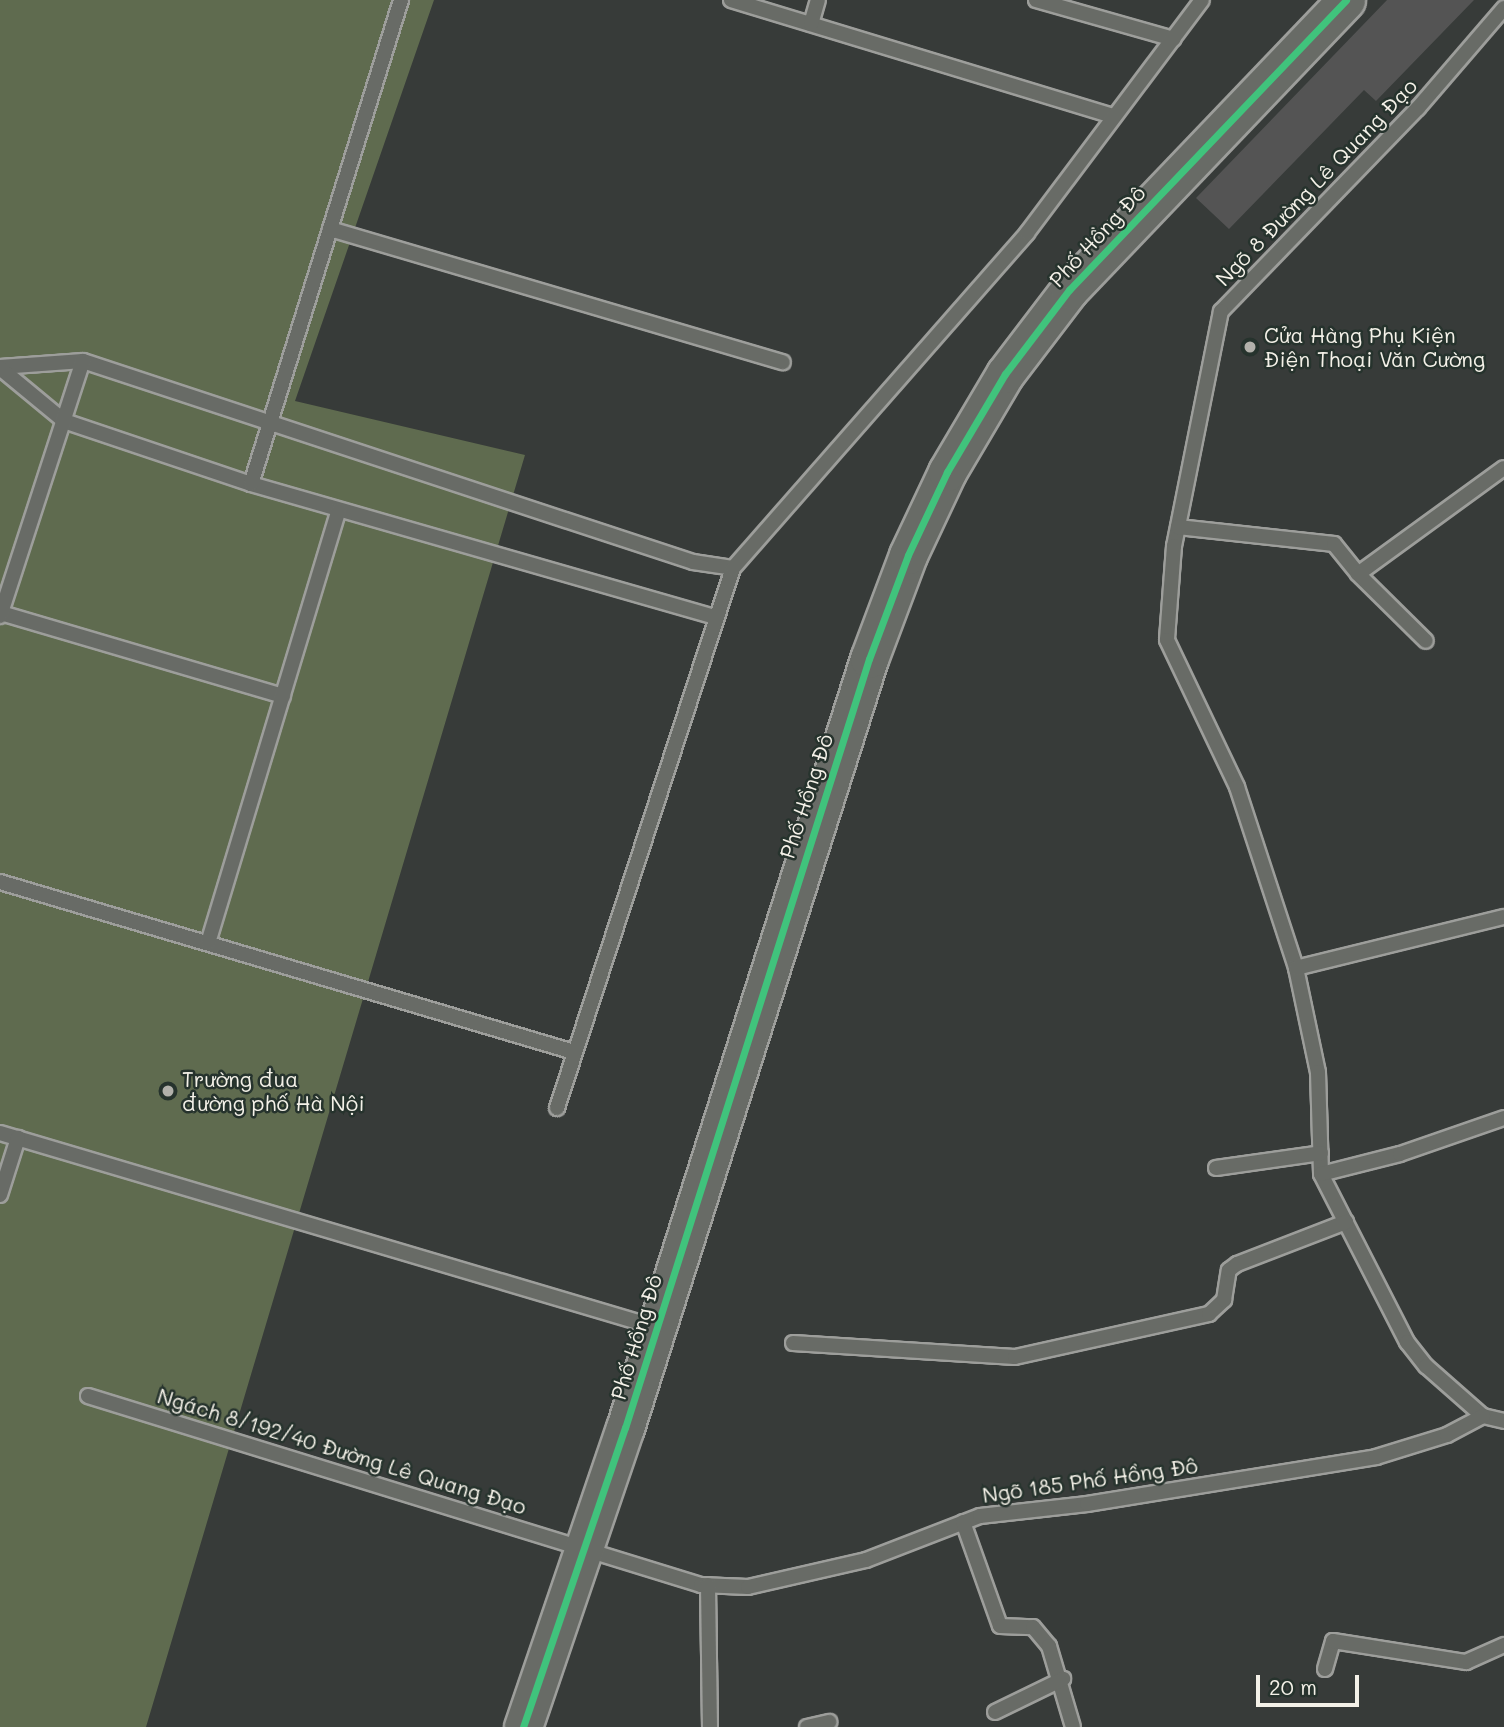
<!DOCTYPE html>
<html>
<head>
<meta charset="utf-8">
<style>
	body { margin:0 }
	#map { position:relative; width:1504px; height:1727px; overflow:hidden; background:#373b39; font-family:Mali,sans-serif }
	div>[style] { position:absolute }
	.green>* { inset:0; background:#5f6b4f }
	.building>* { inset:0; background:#545454 }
	.roads { filter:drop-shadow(2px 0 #9d9e9b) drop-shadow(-2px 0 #9d9e9b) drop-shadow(0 2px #9d9e9b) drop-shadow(0 -2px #9d9e9b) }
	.service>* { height:14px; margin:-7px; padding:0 7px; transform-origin:7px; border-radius:7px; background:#686b66 }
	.tertiary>* { height:37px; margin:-18.5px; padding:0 18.5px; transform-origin:18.5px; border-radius:18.5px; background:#686b66 }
	.cycleway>* { height:7px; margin:-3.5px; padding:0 3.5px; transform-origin:3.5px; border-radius:3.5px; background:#40c37c }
	.dots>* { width:19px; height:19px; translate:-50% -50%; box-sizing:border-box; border:4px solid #26332d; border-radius:50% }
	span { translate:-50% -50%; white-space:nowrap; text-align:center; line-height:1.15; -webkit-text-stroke:5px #26332d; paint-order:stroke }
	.street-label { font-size:21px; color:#f4f1e8 }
	.poi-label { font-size:21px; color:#f4f1e8 }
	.left { translate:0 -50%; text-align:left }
	.scale { position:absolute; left:1256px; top:1675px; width:103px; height:32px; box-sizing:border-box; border:4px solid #f4f1e8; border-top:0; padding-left:9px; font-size:21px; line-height:24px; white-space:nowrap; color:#f4f1e8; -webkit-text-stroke:5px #26332d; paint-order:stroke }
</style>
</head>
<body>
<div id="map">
	<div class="green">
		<div style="clip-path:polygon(0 0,434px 0,295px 401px,525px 455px,146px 1727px,0 1727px)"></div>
	</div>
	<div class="building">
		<div style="clip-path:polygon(1387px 0,1474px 0,1376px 101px,1364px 90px,1229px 229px,1196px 198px)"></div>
	</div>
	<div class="roads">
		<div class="service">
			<div style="left:731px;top:0;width:400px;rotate:16.9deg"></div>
			<div style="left:1036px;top:0;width:143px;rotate:15.8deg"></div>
			<div style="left:1504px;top:8px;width:132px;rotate:130.7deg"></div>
			<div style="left:1418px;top:108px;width:283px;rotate:134.1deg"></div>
			<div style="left:1221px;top:311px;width:240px;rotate:101.3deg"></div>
			<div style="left:1174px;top:546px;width:94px;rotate:94.3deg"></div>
			<div style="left:1167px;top:640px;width:163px;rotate:64.5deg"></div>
			<div style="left:1237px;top:787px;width:190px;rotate:71.9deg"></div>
			<div style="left:1296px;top:968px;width:106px;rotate:78.1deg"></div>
			<div style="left:1318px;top:1072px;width:102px;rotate:88.3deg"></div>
			<div style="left:1321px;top:1174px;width:189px;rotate:62.9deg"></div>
			<div style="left:1407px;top:1342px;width:31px;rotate:52deg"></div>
			<div style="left:1426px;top:1366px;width:76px;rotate:41.3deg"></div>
			<div style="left:1483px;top:1416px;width:22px;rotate:13deg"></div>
			<div style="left:811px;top:24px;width:25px;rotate:-74deg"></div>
			<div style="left:330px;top:229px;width:472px;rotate:16.4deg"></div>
			<div style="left:0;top:367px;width:83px;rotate:-4.1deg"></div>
			<div style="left:83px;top:361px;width:642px;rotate:18.24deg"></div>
			<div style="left:693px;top:562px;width:40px;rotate:8.5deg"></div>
			<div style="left:0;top:368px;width:83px;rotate:39.6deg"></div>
			<div style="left:64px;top:421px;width:197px;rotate:18.6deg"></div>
			<div style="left:251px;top:484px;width:483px;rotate:16deg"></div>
			<div style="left:251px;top:484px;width:507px;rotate:-72.78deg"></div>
			<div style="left:1178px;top:527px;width:157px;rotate:6.2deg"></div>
			<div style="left:1334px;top:544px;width:38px;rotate:51deg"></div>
			<div style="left:1358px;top:574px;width:180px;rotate:-36deg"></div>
			<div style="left:1358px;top:574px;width:95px;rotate:44.6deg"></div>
			<div style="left:1px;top:613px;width:294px;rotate:16.4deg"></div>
			<div style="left:0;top:616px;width:268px;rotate:-72deg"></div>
			<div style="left:0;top:882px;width:599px;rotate:16.5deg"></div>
			<div style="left:208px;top:943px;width:452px;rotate:-73.2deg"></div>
			<div style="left:1296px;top:968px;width:214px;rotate:-13.8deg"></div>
			<div style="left:557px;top:1108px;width:568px;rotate:-71.95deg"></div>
			<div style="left:733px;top:568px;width:446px;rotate:-48.7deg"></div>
			<div style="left:1027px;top:233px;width:291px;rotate:-53.1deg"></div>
			<div style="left:0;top:1133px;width:683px;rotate:16.5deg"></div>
			<div style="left:1216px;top:1168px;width:106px;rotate:-8.1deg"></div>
			<div style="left:1321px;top:1174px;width:81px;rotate:-14.2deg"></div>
			<div style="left:1400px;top:1154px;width:110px;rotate:-19.1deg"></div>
			<div style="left:0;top:1195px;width:60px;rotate:-72.5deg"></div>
			<div style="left:793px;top:1343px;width:222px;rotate:3.6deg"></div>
			<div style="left:1015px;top:1357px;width:199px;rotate:-12.5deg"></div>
			<div style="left:1209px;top:1314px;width:21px;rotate:-43deg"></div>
			<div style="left:1224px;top:1300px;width:30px;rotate:-81deg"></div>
			<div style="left:1229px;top:1270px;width:10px;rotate:-37deg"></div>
			<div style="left:1237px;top:1264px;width:117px;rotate:-21.1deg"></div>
			<div style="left:88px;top:1396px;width:641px;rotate:17.14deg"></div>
			<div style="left:701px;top:1585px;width:47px;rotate:2.4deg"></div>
			<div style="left:748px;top:1587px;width:121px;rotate:-12.9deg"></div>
			<div style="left:866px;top:1560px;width:122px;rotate:-21.1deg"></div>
			<div style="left:980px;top:1516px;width:108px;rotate:-6.4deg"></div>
			<div style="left:1087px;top:1504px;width:293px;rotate:-9.2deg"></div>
			<div style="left:1376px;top:1457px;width:74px;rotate:-17.2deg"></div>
			<div style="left:1447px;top:1435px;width:41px;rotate:-27.8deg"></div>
			<div style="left:963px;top:1522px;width:110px;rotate:70.4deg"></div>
			<div style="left:1000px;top:1626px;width:33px;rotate:2deg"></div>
			<div style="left:1033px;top:1627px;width:25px;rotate:50deg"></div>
			<div style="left:1049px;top:1646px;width:84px;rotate:73.5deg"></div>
			<div style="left:708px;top:1585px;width:142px;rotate:89.2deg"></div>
			<div style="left:1325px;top:1669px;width:29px;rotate:-74deg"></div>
			<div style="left:1333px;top:1641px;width:135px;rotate:9deg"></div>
			<div style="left:1466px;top:1662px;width:42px;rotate:-24.1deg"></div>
			<div style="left:995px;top:1712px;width:76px;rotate:-25.9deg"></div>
			<div style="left:807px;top:1727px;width:23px;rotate:-13deg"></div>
		</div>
		<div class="tertiary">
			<div style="left:523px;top:1727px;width:316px;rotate:-71.2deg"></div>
			<div style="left:625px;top:1428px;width:807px;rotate:-72.4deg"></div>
			<div style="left:869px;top:659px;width:111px;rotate:-69.4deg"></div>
			<div style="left:908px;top:555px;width:92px;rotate:-64.8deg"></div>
			<div style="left:947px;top:472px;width:114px;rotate:-59.4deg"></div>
			<div style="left:1005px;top:374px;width:106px;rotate:-52.7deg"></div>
			<div style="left:1069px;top:290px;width:401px;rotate:-46.3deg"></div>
		</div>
	</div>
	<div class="cycleway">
		<div style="left:523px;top:1727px;width:316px;rotate:-71.2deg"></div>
		<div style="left:625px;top:1428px;width:807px;rotate:-72.4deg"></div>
		<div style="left:869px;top:659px;width:111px;rotate:-69.4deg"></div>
		<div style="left:908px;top:555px;width:92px;rotate:-64.8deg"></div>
		<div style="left:947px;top:472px;width:114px;rotate:-59.4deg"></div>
		<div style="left:1005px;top:374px;width:106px;rotate:-52.7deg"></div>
		<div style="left:1069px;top:290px;width:401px;rotate:-46.3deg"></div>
	</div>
	<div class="dots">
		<div style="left:1250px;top:347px;background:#b2b1ab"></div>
		<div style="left:168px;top:1091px;background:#b2b1ab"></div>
	</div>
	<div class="street-label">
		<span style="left:1316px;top:182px;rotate:-46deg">Ngõ 8 Đường Lê Quang Đạo</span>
		<span style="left:1097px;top:236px;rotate:-47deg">Phố Hồng Đô</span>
		<span style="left:806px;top:796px;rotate:-72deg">Phố Hồng Đô</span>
		<span style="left:636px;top:1337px;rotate:-73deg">Phố Hồng Đô</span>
		<span style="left:342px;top:1451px;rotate:17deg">Ngách 8/192/40 Đường Lê Quang Đạo</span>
		<span style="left:1090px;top:1480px;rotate:-8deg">Ngõ 185 Phố Hồng Đô</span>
	</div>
	<div class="poi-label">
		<span class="left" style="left:1264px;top:347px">Cửa Hàng Phụ Kiện<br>Điện Thoại Văn Cường</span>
		<span class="left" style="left:182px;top:1091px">Trường đua<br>đường phố Hà Nội</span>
	</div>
	<div class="scale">20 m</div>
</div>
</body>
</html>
